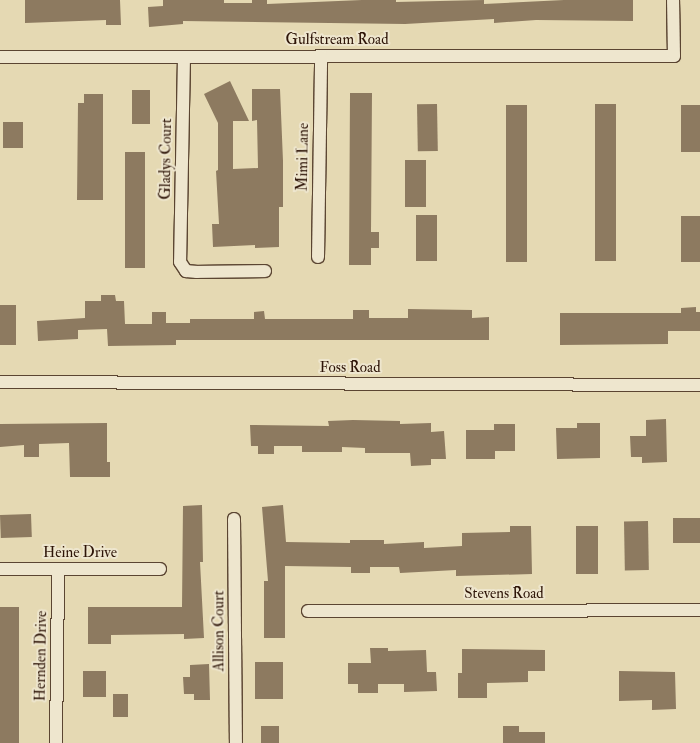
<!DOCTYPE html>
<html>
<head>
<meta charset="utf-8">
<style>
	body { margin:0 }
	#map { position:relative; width:700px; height:743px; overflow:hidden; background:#e5d9b3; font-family:"IM FELL Double Pica",serif }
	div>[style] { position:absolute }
	.building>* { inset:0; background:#8d7a60; transform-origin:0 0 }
	.roads { filter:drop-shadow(1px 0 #5b4532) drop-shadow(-1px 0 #5b4532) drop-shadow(0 1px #5b4532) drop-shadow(0 -1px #5b4532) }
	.street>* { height:12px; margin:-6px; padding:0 6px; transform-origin:6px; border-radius:6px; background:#eee6ce }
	span { translate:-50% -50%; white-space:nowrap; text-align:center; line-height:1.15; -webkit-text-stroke:4px #eee6ce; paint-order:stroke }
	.street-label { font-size:15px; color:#2d1407 }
</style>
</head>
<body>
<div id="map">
	<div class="building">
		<div style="clip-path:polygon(25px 0,120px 0,121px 25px,106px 25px,106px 20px,25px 23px)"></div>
		<div style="clip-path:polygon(163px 0,224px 0,224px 3px,252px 3px,252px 0,267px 0,267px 4px,362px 0,396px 0,396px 2px,484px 0,484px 4px,564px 0,633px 0,633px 21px,536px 20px,494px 23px,494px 19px,405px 24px,183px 21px,183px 24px,149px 27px,148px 7px,163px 6px)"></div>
		<div style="clip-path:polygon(230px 81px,249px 121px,233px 121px,233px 169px,258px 168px,257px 120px,252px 121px,252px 89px,280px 89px,283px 161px,283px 207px,279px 207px,279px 247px,255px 248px,255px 245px,213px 247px,212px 224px,219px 224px,216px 171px,218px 170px,218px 123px,204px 94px)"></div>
		<div style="left:132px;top:90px;width:18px;height:34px"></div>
		<div style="clip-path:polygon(350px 93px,372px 93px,371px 232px,379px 232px,379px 248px,371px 248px,371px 265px,349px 265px)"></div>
		<div style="clip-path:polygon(84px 94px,103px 94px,103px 200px,77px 200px,78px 103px,84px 103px)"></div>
		<div style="left:437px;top:104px;width:47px;height:20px;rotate:89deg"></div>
		<div style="left:595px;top:104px;width:21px;height:157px"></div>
		<div style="left:506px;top:105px;width:21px;height:157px"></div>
		<div style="left:681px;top:105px;width:19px;height:47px"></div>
		<div style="left:3px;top:122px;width:20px;height:26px"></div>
		<div style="left:125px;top:152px;width:20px;height:116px"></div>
		<div style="left:405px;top:160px;width:21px;height:47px"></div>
		<div style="left:437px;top:215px;width:46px;height:21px;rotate:90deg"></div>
		<div style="left:681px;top:216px;width:19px;height:46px"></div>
		<div style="clip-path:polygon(101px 295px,115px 295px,116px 301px,124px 301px,125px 324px,152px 324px,152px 312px,166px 312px,166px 323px,190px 323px,190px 319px,254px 319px,254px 312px,264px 311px,265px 319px,353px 319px,353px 310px,369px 310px,369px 318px,408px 318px,408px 309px,472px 310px,472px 318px,489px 317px,489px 340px,176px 340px,176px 345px,108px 346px,107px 329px,78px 330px,78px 339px,38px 341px,37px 321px,85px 318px,85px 301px,101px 301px)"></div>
		<div style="left:0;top:305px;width:16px;height:40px"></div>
		<div style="clip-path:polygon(696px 307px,696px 312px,700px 312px,700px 331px,668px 331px,668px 344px,560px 345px,560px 313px,681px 313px,681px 308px)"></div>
		<div style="clip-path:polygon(666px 419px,667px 462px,642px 463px,642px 457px,631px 457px,630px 436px,646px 436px,646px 420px)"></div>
		<div style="clip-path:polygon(353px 420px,400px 421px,400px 424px,431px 423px,431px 432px,444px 431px,446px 459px,431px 459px,431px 465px,411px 466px,410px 453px,365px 453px,365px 448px,342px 447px,342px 452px,302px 452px,302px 446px,274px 446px,274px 454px,258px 454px,258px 446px,251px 446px,250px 425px,329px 426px,328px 421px)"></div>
		<div style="clip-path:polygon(107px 423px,107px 462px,110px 462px,110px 477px,70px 477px,69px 443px,39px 444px,39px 457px,24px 457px,24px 445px,0 447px,0 424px)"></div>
		<div style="clip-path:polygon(577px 423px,600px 423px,600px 458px,557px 459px,556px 428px,577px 428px)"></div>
		<div style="clip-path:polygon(494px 424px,515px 424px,515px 451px,495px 451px,495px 459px,466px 459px,466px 430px,494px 430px)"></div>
		<div style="clip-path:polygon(202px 505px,203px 562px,200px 562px,204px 638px,184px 639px,184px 634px,111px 635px,111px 644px,88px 644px,88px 607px,182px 607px,183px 506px)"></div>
		<div style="clip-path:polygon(283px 505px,286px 542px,350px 543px,350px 540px,384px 540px,384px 544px,424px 542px,424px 548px,462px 546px,462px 533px,510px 532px,510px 526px,531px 526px,532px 574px,456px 576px,456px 570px,400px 573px,399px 567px,370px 567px,370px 573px,351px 573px,351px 567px,285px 566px,285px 638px,264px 638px,264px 581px,268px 581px,262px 507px)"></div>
		<div style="left:31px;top:514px;width:23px;height:31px;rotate:88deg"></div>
		<div style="left:673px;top:518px;width:27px;height:25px"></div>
		<div style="left:648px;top:521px;width:49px;height:24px;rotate:89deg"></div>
		<div style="left:576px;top:526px;width:22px;height:48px"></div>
		<div style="left:19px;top:607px;width:136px;height:19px;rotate:90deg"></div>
		<div style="clip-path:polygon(370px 648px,388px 648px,388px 651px,426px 650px,427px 672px,436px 672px,437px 691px,404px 692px,404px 684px,378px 684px,378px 693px,358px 693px,358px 684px,348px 684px,348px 663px,371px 663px)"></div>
		<div style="clip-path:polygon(462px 649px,545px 650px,545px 671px,528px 671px,528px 682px,487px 683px,487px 698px,458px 698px,458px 673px,462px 673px)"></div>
		<div style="left:255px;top:662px;width:28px;height:37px"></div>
		<div style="clip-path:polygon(209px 664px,210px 700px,194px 700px,194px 694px,184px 694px,183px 677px,190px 677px,190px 665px)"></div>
		<div style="left:83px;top:671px;width:23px;height:26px"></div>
		<div style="clip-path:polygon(619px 671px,675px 672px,676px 709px,652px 710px,652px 700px,619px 701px)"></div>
		<div style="left:113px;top:694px;width:15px;height:23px"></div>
		<div style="left:261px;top:726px;width:18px;height:17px"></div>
		<div style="clip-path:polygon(503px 726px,519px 726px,519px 732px,545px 732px,545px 743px,503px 743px)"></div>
	</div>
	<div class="roads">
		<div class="street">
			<div style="left:0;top:57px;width:674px;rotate:-0.09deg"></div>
			<div style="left:674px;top:56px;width:56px;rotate:-91deg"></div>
			<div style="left:184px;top:57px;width:205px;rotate:91.1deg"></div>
			<div style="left:180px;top:262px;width:11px;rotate:56deg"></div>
			<div style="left:186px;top:271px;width:11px;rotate:5deg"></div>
			<div style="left:197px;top:272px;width:68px;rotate:-0.8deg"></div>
			<div style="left:318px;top:257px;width:201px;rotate:-89.1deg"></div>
			<div style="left:0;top:382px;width:700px;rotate:0.25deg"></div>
			<div style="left:234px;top:519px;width:224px;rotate:89.5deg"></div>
			<div style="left:0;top:569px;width:160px"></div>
			<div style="left:308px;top:611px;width:392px;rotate:-0.1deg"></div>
			<div style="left:56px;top:743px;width:174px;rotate:-89.3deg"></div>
		</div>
	</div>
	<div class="street-label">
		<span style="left:337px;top:40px">Gulfstream Road</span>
		<span style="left:303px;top:157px;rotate:-89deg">Mimi Lane</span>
		<span style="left:166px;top:159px;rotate:-89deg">Gladys Court</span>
		<span style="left:350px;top:368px">Foss Road</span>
		<span style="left:80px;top:553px">Heine Drive</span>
		<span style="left:504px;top:594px">Stevens Road</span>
		<span style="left:219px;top:631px;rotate:-90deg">Allison Court</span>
		<span style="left:41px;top:656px;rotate:-89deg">Hernden Drive</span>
	</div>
</div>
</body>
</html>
